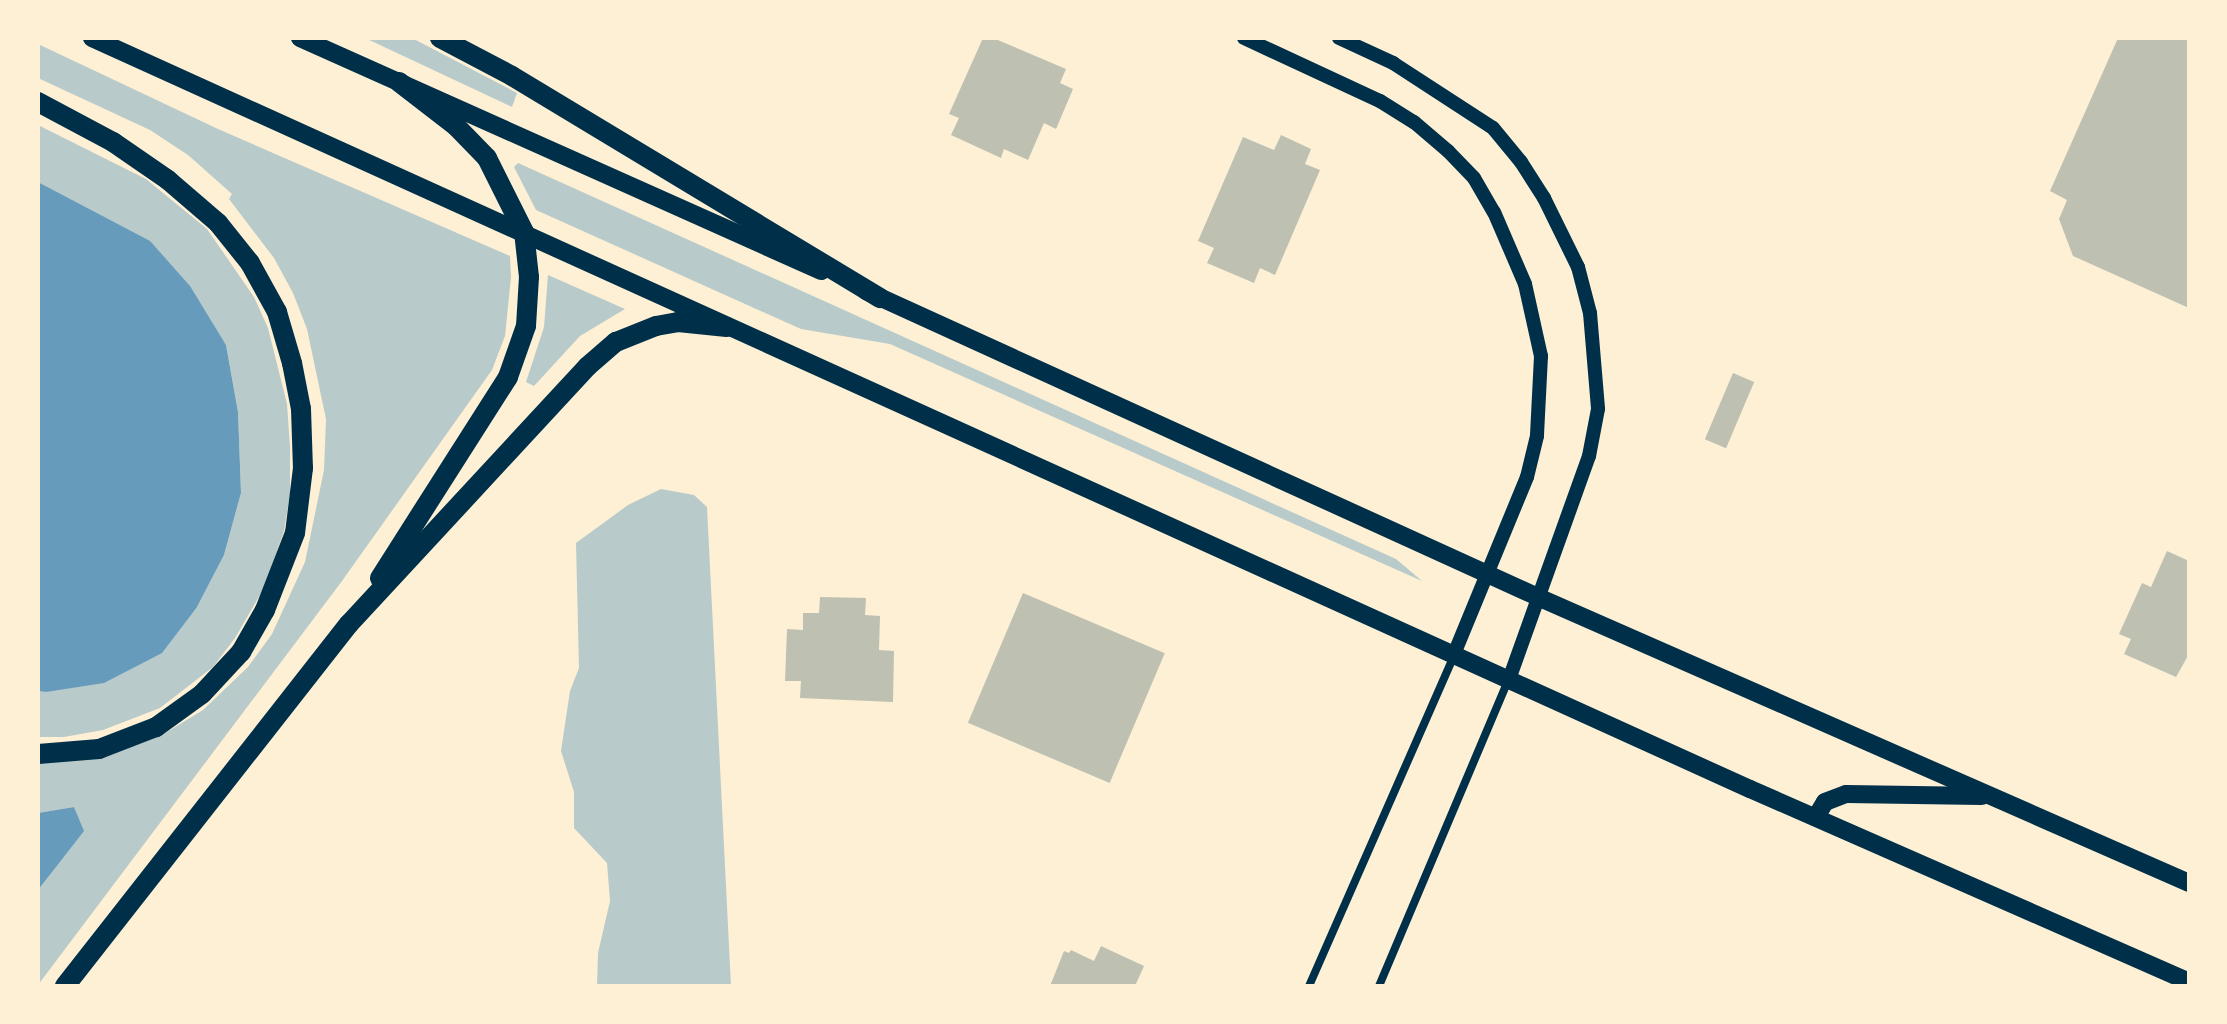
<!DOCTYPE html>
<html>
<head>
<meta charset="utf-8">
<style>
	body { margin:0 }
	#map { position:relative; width:2227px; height:1024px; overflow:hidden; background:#fdf0d5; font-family:"IBM Plex Sans",sans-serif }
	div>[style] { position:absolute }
	.green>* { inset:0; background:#b9caca }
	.water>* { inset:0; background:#669bbc }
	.building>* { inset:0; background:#bec0b2; transform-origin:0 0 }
	.minor>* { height:8px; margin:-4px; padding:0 4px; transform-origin:4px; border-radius:4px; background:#003049 }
	.tertiary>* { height:14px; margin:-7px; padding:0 7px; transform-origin:7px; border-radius:7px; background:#003049 }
	.trunk>* { height:18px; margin:-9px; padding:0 9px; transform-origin:9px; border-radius:9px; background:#003049 }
	.motorway>* { height:20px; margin:-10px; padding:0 10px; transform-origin:10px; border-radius:10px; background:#003049 }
	span { translate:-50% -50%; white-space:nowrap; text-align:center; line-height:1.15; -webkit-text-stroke:6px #fdf0d5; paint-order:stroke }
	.frame { position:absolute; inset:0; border:40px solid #fdf0d5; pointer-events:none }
</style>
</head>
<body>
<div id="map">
	<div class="green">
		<div style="clip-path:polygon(365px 38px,412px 38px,517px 93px,512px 107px)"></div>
		<div style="clip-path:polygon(38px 44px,218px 129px,510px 256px,511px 277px,505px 336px,492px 370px,342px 581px,38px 985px,38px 890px,83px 831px,74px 807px,38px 813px,38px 763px,104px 757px,162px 735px,203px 710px,248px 667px,272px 634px,305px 562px,324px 470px,326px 419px,307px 329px,293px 293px,274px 258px,229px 199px,232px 194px,188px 155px,150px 130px,38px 78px)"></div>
		<div style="clip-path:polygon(38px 125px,146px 179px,207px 229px,254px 297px,268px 328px,287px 404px,290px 447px,290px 494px,284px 531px,264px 588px,235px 638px,213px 667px,160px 708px,103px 730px,64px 737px,38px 737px,38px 691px,47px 692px,197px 607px,224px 555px,241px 493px,238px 412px,226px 345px,150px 242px,38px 182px)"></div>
		<div style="clip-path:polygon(518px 163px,1396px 559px,1422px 581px,890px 344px,801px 329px,536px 210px,514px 167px)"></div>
		<div style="clip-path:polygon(548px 275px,625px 309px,580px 336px,534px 386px,526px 382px,544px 327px)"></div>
		<div style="clip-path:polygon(661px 489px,694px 495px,707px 507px,731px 986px,597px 986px,598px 953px,610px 901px,607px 863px,574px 828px,574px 792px,561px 751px,570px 691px,579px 668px,576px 543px,628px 505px)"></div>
	</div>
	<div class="water">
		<div style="clip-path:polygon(38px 182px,150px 241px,190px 286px,226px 345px,238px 412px,241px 493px,224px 555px,197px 607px,162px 653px,104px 683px,46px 692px,38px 691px)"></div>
		<div style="clip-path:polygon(74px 807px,84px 831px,38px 890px,38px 813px)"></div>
	</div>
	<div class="building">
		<div style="clip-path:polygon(983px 38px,993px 38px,1066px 69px,1060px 83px,1073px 89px,1056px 129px,1044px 123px,1028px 160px,1004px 149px,1001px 158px,951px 135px,959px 118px,949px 114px)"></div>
		<div style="clip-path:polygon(2118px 38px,2189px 38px,2189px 308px,2073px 256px,2059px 219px,2067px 200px,2050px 191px)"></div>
		<div style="clip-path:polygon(1281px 135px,1311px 149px,1305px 164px,1320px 170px,1275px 275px,1260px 268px,1254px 283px,1207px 263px,1214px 248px,1198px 241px,1243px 137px,1274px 150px)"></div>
		<div style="left:1733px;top:373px;width:23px;height:72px;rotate:23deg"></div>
		<div style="clip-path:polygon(2167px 551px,2189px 561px,2189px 654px,2176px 677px,2124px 654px,2131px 639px,2119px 634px,2142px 583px,2151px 587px)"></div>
		<div style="left:1023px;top:593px;width:154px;height:141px;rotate:23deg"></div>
		<div style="clip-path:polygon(820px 597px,866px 598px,865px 615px,880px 616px,879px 650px,894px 651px,893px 702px,800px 698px,801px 681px,785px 681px,787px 629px,803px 630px,803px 613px,819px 613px)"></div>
		<div style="clip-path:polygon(1101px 946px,1144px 966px,1135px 986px,1050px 986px,1064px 951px,1069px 953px,1071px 950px,1094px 961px)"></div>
	</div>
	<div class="minor">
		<div style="left:1309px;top:986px;width:361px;rotate:-66.3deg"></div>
		<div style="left:1379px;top:986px;width:331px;rotate:-67.1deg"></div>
	</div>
	<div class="tertiary">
		<div style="left:1244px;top:38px;width:150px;rotate:24.9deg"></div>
		<div style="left:1380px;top:101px;width:40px;rotate:32deg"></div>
		<div style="left:1414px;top:122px;width:45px;rotate:40.5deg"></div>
		<div style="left:1448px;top:151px;width:37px;rotate:46deg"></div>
		<div style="left:1474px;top:178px;width:39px;rotate:60deg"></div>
		<div style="left:1494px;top:212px;width:78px;rotate:66.7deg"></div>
		<div style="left:1525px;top:284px;width:74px;rotate:77.5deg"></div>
		<div style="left:1541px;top:356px;width:80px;rotate:92.9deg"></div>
		<div style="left:1537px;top:436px;width:42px;rotate:103.7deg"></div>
		<div style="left:1527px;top:477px;width:191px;rotate:112.4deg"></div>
		<div style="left:1339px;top:38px;width:60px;rotate:24.8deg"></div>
		<div style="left:1393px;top:63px;width:119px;rotate:33deg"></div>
		<div style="left:1493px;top:128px;width:44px;rotate:50.5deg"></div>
		<div style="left:1521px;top:162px;width:43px;rotate:57.4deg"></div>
		<div style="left:1544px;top:198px;width:77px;rotate:63.8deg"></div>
		<div style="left:1578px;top:267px;width:48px;rotate:75.4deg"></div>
		<div style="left:1590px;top:313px;width:96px;rotate:85.2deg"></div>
		<div style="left:1598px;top:409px;width:48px;rotate:100.8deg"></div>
		<div style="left:1589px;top:456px;width:237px;rotate:109.7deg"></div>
	</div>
	<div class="trunk">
		<div style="left:92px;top:38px;width:1820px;rotate:24.37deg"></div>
		<div style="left:1750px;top:789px;width:480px;rotate:23.7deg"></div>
		<div style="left:300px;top:38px;width:571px;rotate:24.09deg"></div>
		<div style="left:866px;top:291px;width:741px;rotate:24.49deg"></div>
		<div style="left:1540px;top:598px;width:709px;rotate:23.71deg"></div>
		<div style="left:1816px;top:817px;width:17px;rotate:-59deg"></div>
		<div style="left:1825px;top:802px;width:22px;rotate:-21deg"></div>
		<div style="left:1846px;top:794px;width:136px;rotate:0.8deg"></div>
	</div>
	<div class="motorway">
		<div style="left:440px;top:38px;width:81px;rotate:27.8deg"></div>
		<div style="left:512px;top:76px;width:430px;rotate:31.1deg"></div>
		<div style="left:38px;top:102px;width:85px;rotate:28.1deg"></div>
		<div style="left:113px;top:142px;width:67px;rotate:34.6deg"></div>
		<div style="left:168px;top:180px;width:66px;rotate:40.7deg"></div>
		<div style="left:218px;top:223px;width:51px;rotate:51.3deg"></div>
		<div style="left:250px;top:263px;width:56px;rotate:61.1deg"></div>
		<div style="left:277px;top:312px;width:53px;rotate:73.6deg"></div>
		<div style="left:292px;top:363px;width:47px;rotate:78.9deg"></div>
		<div style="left:301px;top:409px;width:59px;rotate:88.1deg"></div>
		<div style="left:303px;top:468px;width:65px;rotate:97deg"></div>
		<div style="left:295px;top:533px;width:83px;rotate:111.3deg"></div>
		<div style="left:265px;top:610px;width:48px;rotate:119.7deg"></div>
		<div style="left:241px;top:652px;width:57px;rotate:132.9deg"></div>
		<div style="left:202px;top:694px;width:57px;rotate:144.3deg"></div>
		<div style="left:156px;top:727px;width:61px;rotate:158.9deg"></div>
		<div style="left:99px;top:749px;width:61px;rotate:175.3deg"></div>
		<div style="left:380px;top:578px;width:238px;rotate:-57.5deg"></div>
		<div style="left:508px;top:377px;width:54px;rotate:-70.6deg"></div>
		<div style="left:526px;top:326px;width:49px;rotate:-86.5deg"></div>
		<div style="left:529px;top:277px;width:45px;rotate:-96.3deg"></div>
		<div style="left:524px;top:232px;width:83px;rotate:-116.6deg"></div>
		<div style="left:487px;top:158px;width:45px;rotate:-134.1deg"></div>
		<div style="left:456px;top:126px;width:72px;rotate:-142.3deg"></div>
		<div style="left:65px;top:986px;width:460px;rotate:-51.9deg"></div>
		<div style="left:349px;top:624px;width:352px;rotate:-47.2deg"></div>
		<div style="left:588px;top:366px;width:37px;rotate:-41deg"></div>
		<div style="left:616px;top:342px;width:43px;rotate:-21.8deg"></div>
		<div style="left:656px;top:326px;width:22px;rotate:-10deg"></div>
		<div style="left:678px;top:322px;width:49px;rotate:5.8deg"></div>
	</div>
	<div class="frame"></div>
</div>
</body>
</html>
